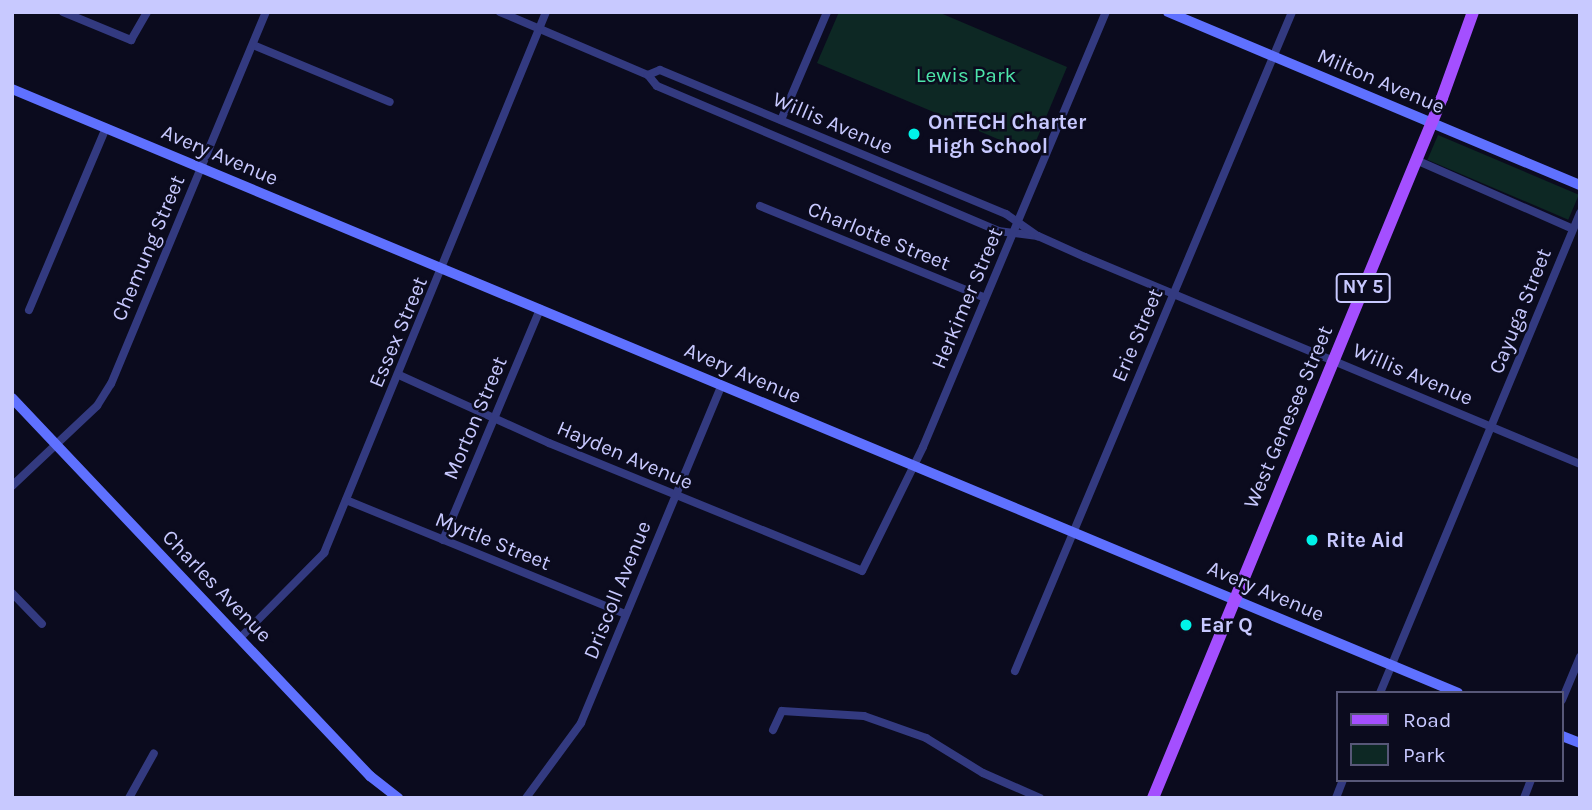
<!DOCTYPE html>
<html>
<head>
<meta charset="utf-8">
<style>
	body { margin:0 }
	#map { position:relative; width:1592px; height:810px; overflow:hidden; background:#0b0b1e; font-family:Karla,sans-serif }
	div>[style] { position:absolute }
	.green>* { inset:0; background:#0d2824; transform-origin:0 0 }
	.street>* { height:8px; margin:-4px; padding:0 4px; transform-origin:4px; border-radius:4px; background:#333a80 }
	.secondary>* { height:10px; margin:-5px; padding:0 5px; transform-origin:5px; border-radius:5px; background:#5f71ff }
	.primary>* { height:12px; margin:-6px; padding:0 6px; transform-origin:6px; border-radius:6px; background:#a44fff }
	.dots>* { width:19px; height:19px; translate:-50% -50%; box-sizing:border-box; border:4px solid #0b0b1e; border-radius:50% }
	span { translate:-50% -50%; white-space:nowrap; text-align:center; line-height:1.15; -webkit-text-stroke:5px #0b0b1e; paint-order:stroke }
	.shield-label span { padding:2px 5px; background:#0b0b1e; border:2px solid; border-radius:5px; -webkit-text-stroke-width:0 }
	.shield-label { font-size:19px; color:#c8c9ff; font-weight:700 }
	.park-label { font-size:21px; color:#4de5aa }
	.street-label { font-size:21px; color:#c8c9ff }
	.poi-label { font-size:21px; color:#c8c9ff; font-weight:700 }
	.left { translate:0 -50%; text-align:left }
	.frame { position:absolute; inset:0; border:14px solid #c8c9ff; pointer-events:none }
	.legend { position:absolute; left:1336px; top:691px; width:228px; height:91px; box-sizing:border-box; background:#0b0b1e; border:2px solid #575778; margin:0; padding:9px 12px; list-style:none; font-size:21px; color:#c8c9ff }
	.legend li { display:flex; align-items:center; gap:14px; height:35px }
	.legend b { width:35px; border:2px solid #575778 }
</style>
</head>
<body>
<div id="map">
	<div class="green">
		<div style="clip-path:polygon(839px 12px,938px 12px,1067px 67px,1031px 153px,817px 63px)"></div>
		<div style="left:1438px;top:135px;width:153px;height:27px;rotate:23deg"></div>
	</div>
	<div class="street">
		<div style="left:63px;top:12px;width:74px;rotate:22.4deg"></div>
		<div style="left:131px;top:40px;width:32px;rotate:-60deg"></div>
		<div style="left:500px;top:12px;width:161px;rotate:23.1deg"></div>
		<div style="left:648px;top:75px;width:14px;rotate:51deg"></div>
		<div style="left:657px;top:86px;width:371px;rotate:23deg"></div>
		<div style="left:998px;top:231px;width:40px;rotate:7.1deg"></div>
		<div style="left:253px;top:45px;width:148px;rotate:22.6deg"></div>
		<div style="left:648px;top:75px;width:13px;rotate:-23deg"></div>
		<div style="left:660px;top:70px;width:375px;rotate:22.6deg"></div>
		<div style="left:1006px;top:214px;width:39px;rotate:35deg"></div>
		<div style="left:1038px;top:236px;width:51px;rotate:24.1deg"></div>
		<div style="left:1085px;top:257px;width:537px;rotate:22.69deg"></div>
		<div style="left:781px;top:120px;width:117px;rotate:-66.9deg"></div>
		<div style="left:1416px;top:160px;width:171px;rotate:23.7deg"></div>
		<div style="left:760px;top:206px;width:243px;rotate:22.2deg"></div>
		<div style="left:29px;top:310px;width:198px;rotate:-67.1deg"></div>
		<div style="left:399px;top:375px;width:165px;rotate:24.4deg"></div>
		<div style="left:549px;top:443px;width:338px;rotate:22.2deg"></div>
		<div style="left:862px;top:571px;width:138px;rotate:-63.8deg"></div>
		<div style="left:923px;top:447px;width:472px;rotate:-67.2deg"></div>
		<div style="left:12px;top:486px;width:117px;rotate:-43.3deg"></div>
		<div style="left:97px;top:406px;width:26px;rotate:-58deg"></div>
		<div style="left:111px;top:384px;width:403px;rotate:-67.4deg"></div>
		<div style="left:346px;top:500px;width:302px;rotate:22.2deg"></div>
		<div style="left:443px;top:540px;width:251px;rotate:-67.2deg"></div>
		<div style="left:12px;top:593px;width:43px;rotate:45.9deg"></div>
		<div style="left:240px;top:638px;width:120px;rotate:-45.3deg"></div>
		<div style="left:324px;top:553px;width:585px;rotate:-67.69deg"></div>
		<div style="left:1015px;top:671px;width:715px;rotate:-67.2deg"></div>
		<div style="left:1380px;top:693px;width:520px;rotate:-67.38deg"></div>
		<div style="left:1562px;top:700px;width:47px;rotate:-67.3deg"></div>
		<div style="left:773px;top:730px;width:21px;rotate:-65deg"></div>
		<div style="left:782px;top:711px;width:82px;rotate:3.5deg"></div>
		<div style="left:864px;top:716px;width:66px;rotate:19.5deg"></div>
		<div style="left:926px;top:738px;width:67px;rotate:31.6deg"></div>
		<div style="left:983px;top:773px;width:62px;rotate:23.7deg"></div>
		<div style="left:129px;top:798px;width:51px;rotate:-60.9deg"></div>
		<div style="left:526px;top:798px;width:93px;rotate:-53.7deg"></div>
		<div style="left:581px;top:723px;width:366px;rotate:-67.4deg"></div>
		<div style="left:1336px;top:798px;width:19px;rotate:-69deg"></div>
		<div style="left:1524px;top:798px;width:19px;rotate:-69deg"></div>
	</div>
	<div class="secondary">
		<div style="left:1168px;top:12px;width:447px;rotate:22.8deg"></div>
		<div style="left:12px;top:89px;width:1567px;rotate:22.67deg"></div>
		<div style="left:12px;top:398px;width:521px;rotate:46.56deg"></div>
		<div style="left:370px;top:776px;width:36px;rotate:38deg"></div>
		<div style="left:1562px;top:736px;width:19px;rotate:21deg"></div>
	</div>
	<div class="primary">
		<div style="left:1153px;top:798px;width:757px;rotate:-67.57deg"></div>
		<div style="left:1442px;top:98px;width:91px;rotate:-70.2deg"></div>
	</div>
	<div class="dots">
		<div style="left:914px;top:134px;background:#00f3e9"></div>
		<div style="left:1312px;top:540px;background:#00f3e9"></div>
		<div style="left:1186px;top:625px;background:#00f3e9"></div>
	</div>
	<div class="shield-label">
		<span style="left:1363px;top:288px">NY 5</span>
	</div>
	<div class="park-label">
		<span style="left:966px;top:75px">Lewis Park</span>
	</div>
	<div class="street-label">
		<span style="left:1381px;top:81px;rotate:23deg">Milton Avenue</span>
		<span style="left:833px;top:123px;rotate:23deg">Willis Avenue</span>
		<span style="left:220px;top:155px;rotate:23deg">Avery Avenue</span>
		<span style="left:879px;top:236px;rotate:22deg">Charlotte Street</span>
		<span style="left:148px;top:248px;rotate:-67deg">Chemung Street</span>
		<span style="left:967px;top:298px;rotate:-67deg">Herkimer Street</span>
		<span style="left:1520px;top:311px;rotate:-68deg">Cayuga Street</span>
		<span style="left:398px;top:332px;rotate:-67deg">Essex Street</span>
		<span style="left:1137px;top:335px;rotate:-67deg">Erie Street</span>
		<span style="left:743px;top:373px;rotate:23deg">Avery Avenue</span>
		<span style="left:1413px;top:374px;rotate:23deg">Willis Avenue</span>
		<span style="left:1288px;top:417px;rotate:-67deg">West Genesee Street</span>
		<span style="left:475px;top:418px;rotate:-67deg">Morton Street</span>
		<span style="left:625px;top:455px;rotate:23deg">Hayden Avenue</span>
		<span style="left:493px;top:541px;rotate:22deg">Myrtle Street</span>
		<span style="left:217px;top:586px;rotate:46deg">Charles Avenue</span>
		<span style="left:617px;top:590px;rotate:-68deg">Driscoll Avenue</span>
		<span style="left:1266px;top:591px;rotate:23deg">Avery Avenue</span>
	</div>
	<div class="poi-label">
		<span class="left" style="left:928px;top:134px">OnTECH Charter<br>High School</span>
		<span class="left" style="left:1326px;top:540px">Rite Aid</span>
		<span class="left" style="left:1200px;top:625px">Ear Q</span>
	</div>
	<div class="frame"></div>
	<ul class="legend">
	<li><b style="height:9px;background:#a44fff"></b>Road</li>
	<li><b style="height:19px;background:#0d2824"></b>Park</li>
	</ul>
</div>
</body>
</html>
